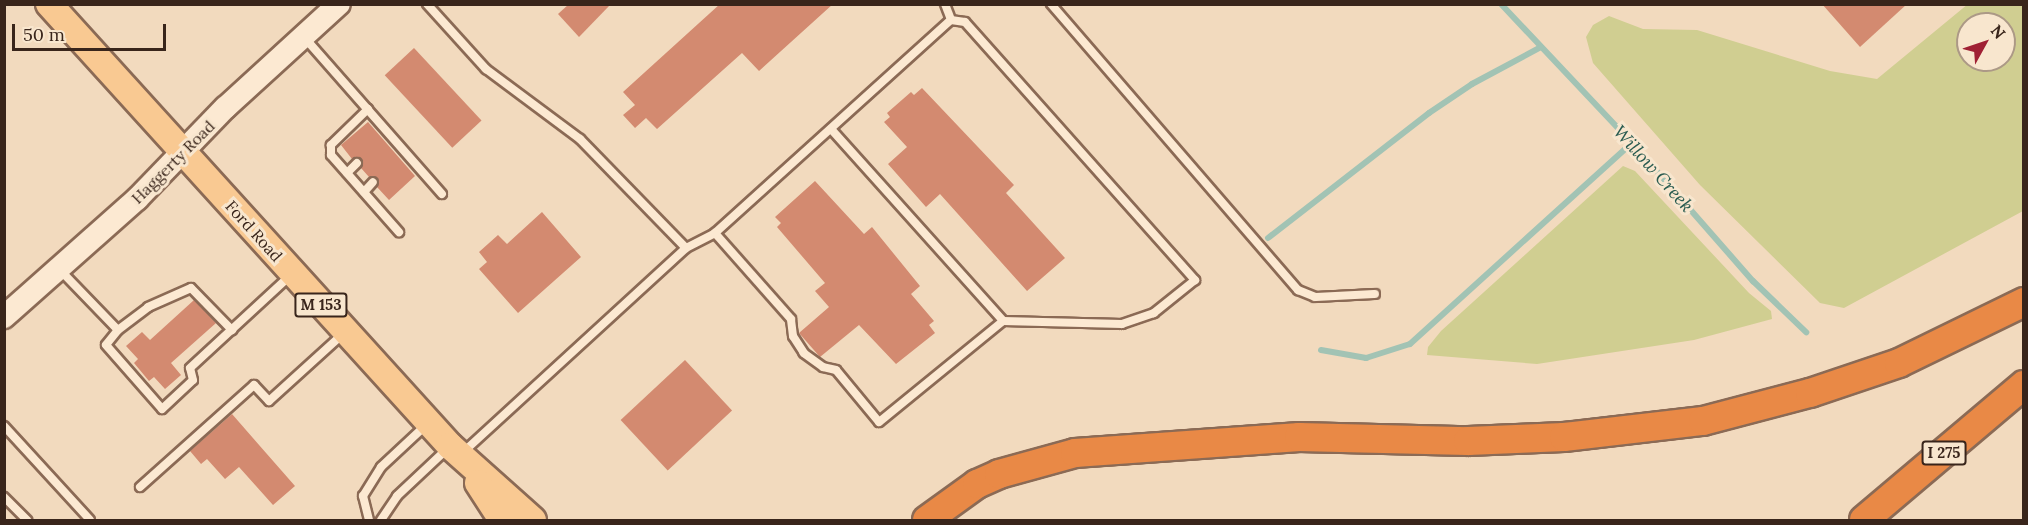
<!DOCTYPE html>
<html>
<head>
<meta charset="utf-8">
<style>
	body { margin:0 }
	#map { position:relative; width:2028px; height:525px; overflow:hidden; background:#f2dabe; font-family:Lora,serif }
	div>[style] { position:absolute }
	.green>* { inset:0; background:#d0ce91 }
	.stream>* { height:6px; margin:-3px; padding:0 3px; transform-origin:3px; border-radius:3px; background:#a2c3b4 }
	.building>* { inset:0; background:#d38a70; transform-origin:0 0 }
	.roads { filter:drop-shadow(2px 0 #8b6a55) drop-shadow(-2px 0 #8b6a55) drop-shadow(0 2px #8b6a55) drop-shadow(0 -2px #8b6a55) }
	.service>* { height:8px; margin:-4px; padding:0 4px; transform-origin:4px; border-radius:4px; background:#fce9d2 }
	.secondary>* { height:22px; margin:-11px; padding:0 11px; transform-origin:11px; border-radius:11px; background:#fce9d2 }
	.primary>* { height:26px; margin:-13px; padding:0 13px; transform-origin:13px; border-radius:13px; background:#f9c992 }
	.motorway>* { height:28px; margin:-14px; padding:0 14px; transform-origin:14px; border-radius:14px; background:#e98946 }
	span { translate:-50% -50%; white-space:nowrap; text-align:center; line-height:1.15; -webkit-text-stroke:6px #f8e6ce; paint-order:stroke }
	.shield-label span { padding:2px 4px; background:#f8e6ce; border:2px solid; border-radius:4px; -webkit-text-stroke-width:0 }
	.shield-label { font-size:15px; color:#39251b; font-weight:700 }
	.street-label { font-size:16px; color:#39251b }
	.water-label { font-size:18px; color:#295b50; font-style:italic }
	.frame { position:absolute; inset:0; border:6px solid #39251b; pointer-events:none }
	.north { position:absolute; left:1956px; top:12px; width:60px; height:60px; box-sizing:border-box; background:#f8e6ce; border:2px solid #ac9986; border-radius:50%; rotate:50deg; font-size:16px; font-weight:700; line-height:24px; text-align:center; color:#39251b }
	.north::after { content:''; display:block; margin:auto; width:21px; height:27px; background:#a02034; clip-path:polygon(50% 0,100% 100%,50% 72%,0 100%) }
	.scale { position:absolute; left:12px; top:24px; width:154px; height:27px; box-sizing:border-box; border:3px solid #39251b; border-top:0; padding-left:8px; font-size:18px; line-height:21px; white-space:nowrap; color:#39251b; -webkit-text-stroke:4px #f8e6ce; paint-order:stroke }
</style>
</head>
<body>
<div id="map">
	<div class="green">
		<div style="clip-path:polygon(evenodd,1968px 4px,2023px 5px,2023px 211px,1844px 308px,1820px 303px,1700px 185px,1593px 63px,1586px 37px,1593px 25px,1609px 16px,1643px 29px,1697px 30px,1830px 71px,1877px 79px,1968px 4px,1968px 24px,2004px 24px,2004px 60px,1968px 60px,1968px 24px)"></div>
		<div style="clip-path:polygon(1623px 166px,1635px 171px,1749px 293px,1771px 311px,1772px 319px,1694px 340px,1537px 364px,1427px 355px,1428px 347px,1441px 331px)"></div>
	</div>
	<div class="stream">
		<div style="left:1501px;top:4px;width:191px;rotate:46.7deg"></div>
		<div style="left:1632px;top:143px;width:184px;rotate:48.8deg"></div>
		<div style="left:1753px;top:281px;width:74px;rotate:43.9deg"></div>
		<div style="left:1268px;top:238px;width:204px;rotate:-37.8deg"></div>
		<div style="left:1429px;top:113px;width:52px;rotate:-34deg"></div>
		<div style="left:1472px;top:84px;width:78px;rotate:-28.2deg"></div>
		<div style="left:1321px;top:350px;width:46px;rotate:10.1deg"></div>
		<div style="left:1366px;top:358px;width:46px;rotate:-17.7deg"></div>
		<div style="left:1410px;top:344px;width:299px;rotate:-42.2deg"></div>
	</div>
	<div class="building">
		<div style="clip-path:polygon(569px 4px,611px 4px,579px 37px,558px 14px)"></div>
		<div style="clip-path:polygon(720px 4px,833px 4px,759px 71px,742px 53px,657px 129px,646px 118px,635px 128px,623px 115px,635px 105px,623px 92px)"></div>
		<div style="clip-path:polygon(1822px 4px,1907px 4px,1860px 47px)"></div>
		<div style="left:414px;top:48px;width:99px;height:40px;rotate:47deg"></div>
		<div style="clip-path:polygon(922px 88px,1014px 185px,1006px 193px,1065px 258px,1027px 291px,940px 194px,926px 207px,888px 164px,907px 147px,884px 122px,890px 117px,887px 113px,911px 92px,914px 95px)"></div>
		<div style="clip-path:polygon(368px 122px,415px 176px,389px 200px,377px 187px,378px 178px,369px 177px,361px 168px,362px 159px,352px 159px,341px 145px)"></div>
		<div style="clip-path:polygon(815px 181px,864px 234px,872px 227px,920px 286px,911px 294px,934px 321px,929px 325px,935px 333px,896px 364px,859px 325px,820px 357px,799px 333px,829px 307px,815px 291px,825px 283px,777px 227px,781px 223px,775px 217px)"></div>
		<div style="clip-path:polygon(542px 212px,581px 257px,518px 313px,479px 269px,487px 262px,479px 252px,498px 235px,507px 244px)"></div>
		<div style="clip-path:polygon(194px 300px,216px 323px,171px 363px,181px 375px,165px 389px,154px 377px,149px 381px,134px 363px,138px 359px,126px 346px,142px 332px,150px 340px)"></div>
		<div style="left:685px;top:360px;width:69px;height:88px;rotate:47deg"></div>
		<div style="clip-path:polygon(232px 414px,295px 486px,273px 505px,239px 467px,225px 479px,207px 459px,201px 464px,190px 451px)"></div>
	</div>
	<div class="roads">
		<div class="service">
			<div style="left:427px;top:4px;width:88px;rotate:47.8deg"></div>
			<div style="left:486px;top:69px;width:117px;rotate:36.7deg"></div>
			<div style="left:580px;top:139px;width:152px;rotate:45.8deg"></div>
			<div style="left:686px;top:248px;width:304px;rotate:137.5deg"></div>
			<div style="left:945px;top:4px;width:17px;rotate:69deg"></div>
			<div style="left:1051px;top:4px;width:378px;rotate:49.2deg"></div>
			<div style="left:1298px;top:290px;width:18px;rotate:22deg"></div>
			<div style="left:1315px;top:297px;width:60px;rotate:-2.9deg"></div>
			<div style="left:304px;top:37px;width:209px;rotate:48.7deg"></div>
			<div style="left:368px;top:109px;width:52px;rotate:135.8deg"></div>
			<div style="left:331px;top:145px;width:10px;rotate:90deg"></div>
			<div style="left:331px;top:155px;width:103px;rotate:48.6deg"></div>
			<div style="left:831px;top:129px;width:258px;rotate:48.1deg"></div>
			<div style="left:347px;top:173px;width:14px;rotate:-45deg"></div>
			<div style="left:364px;top:192px;width:13px;rotate:-48deg"></div>
			<div style="left:686px;top:248px;width:33px;rotate:-27deg"></div>
			<div style="left:715px;top:233px;width:318px;rotate:-42.1deg"></div>
			<div style="left:951px;top:20px;width:14px;rotate:8deg"></div>
			<div style="left:965px;top:22px;width:346px;rotate:48.3deg"></div>
			<div style="left:1195px;top:280px;width:53px;rotate:141.2deg"></div>
			<div style="left:1154px;top:313px;width:34px;rotate:161deg"></div>
			<div style="left:1122px;top:324px;width:119px;rotate:-178.6deg"></div>
			<div style="left:1003px;top:321px;width:160px;rotate:140.8deg"></div>
			<div style="left:879px;top:422px;width:67px;rotate:-129.6deg"></div>
			<div style="left:836px;top:370px;width:13px;rotate:-167deg"></div>
			<div style="left:823px;top:367px;width:24px;rotate:-144deg"></div>
			<div style="left:804px;top:353px;width:20px;rotate:-123deg"></div>
			<div style="left:793px;top:336px;width:17px;rotate:-97deg"></div>
			<div style="left:791px;top:319px;width:115px;rotate:-131.5deg"></div>
			<div style="left:60px;top:270px;width:83px;rotate:46deg"></div>
			<div style="left:118px;top:330px;width:38px;rotate:-37deg"></div>
			<div style="left:148px;top:307px;width:47px;rotate:-23.8deg"></div>
			<div style="left:191px;top:288px;width:59px;rotate:45.7deg"></div>
			<div style="left:118px;top:330px;width:19px;rotate:129deg"></div>
			<div style="left:106px;top:345px;width:85px;rotate:48.8deg"></div>
			<div style="left:162px;top:409px;width:42px;rotate:-43.1deg"></div>
			<div style="left:193px;top:380px;width:12px;rotate:-104deg"></div>
			<div style="left:190px;top:368px;width:139px;rotate:-42.7deg"></div>
			<div style="left:4px;top:426px;width:127px;rotate:47.5deg"></div>
			<div style="left:140px;top:487px;width:153px;rotate:-41.8deg"></div>
			<div style="left:254px;top:385px;width:22px;rotate:47deg"></div>
			<div style="left:269px;top:401px;width:103px;rotate:-42.2deg"></div>
			<div style="left:4px;top:497px;width:33px;rotate:45deg"></div>
			<div style="left:369px;top:520px;width:25px;rotate:-104deg"></div>
			<div style="left:363px;top:496px;width:34px;rotate:-58deg"></div>
			<div style="left:381px;top:467px;width:62px;rotate:-43deg"></div>
			<div style="left:381px;top:520px;width:29px;rotate:-56deg"></div>
			<div style="left:397px;top:496px;width:69px;rotate:-43.2deg"></div>
		</div>
		<div class="secondary">
			<div style="left:4px;top:317px;width:178px;rotate:-41.6deg"></div>
			<div style="left:137px;top:199px;width:127px;rotate:-46deg"></div>
			<div style="left:225px;top:108px;width:154px;rotate:-42.4deg"></div>
		</div>
		<div class="primary">
			<div style="left:49px;top:4px;width:597px;rotate:47.78deg"></div>
			<div style="left:450px;top:446px;width:111px;rotate:41.7deg"></div>
			<div style="left:478px;top:483px;width:44px;rotate:57deg"></div>
		</div>
		<div class="motorway">
			<div style="left:927px;top:520px;width:62px;rotate:-35.8deg"></div>
			<div style="left:977px;top:484px;width:24px;rotate:-24deg"></div>
			<div style="left:999px;top:474px;width:79px;rotate:-15.4deg"></div>
			<div style="left:1075px;top:453px;width:225px;rotate:-4.1deg"></div>
			<div style="left:1299px;top:437px;width:169px;rotate:1.4deg"></div>
			<div style="left:1468px;top:441px;width:96px;rotate:-2.4deg"></div>
			<div style="left:1564px;top:437px;width:140px;rotate:-6.6deg"></div>
			<div style="left:1703px;top:421px;width:111px;rotate:-14.7deg"></div>
			<div style="left:1810px;top:393px;width:94px;rotate:-18.6deg"></div>
			<div style="left:1899px;top:363px;width:139px;rotate:-26deg"></div>
			<div style="left:1864px;top:520px;width:209px;rotate:-40.2deg"></div>
		</div>
	</div>
	<div class="shield-label">
		<span style="left:321px;top:305px">M 153</span>
		<span style="left:1944px;top:453px">I 275</span>
	</div>
	<div class="street-label">
		<span style="left:173px;top:162px;rotate:-45deg">Haggerty Road</span>
		<span style="left:254px;top:231px;rotate:48deg">Ford Road</span>
	</div>
	<div class="water-label">
		<span style="left:1653px;top:169px;rotate:48deg">Willow Creek</span>
	</div>
	<div class="frame"></div>
	<div class="north">N</div>
	<div class="scale">50 m</div>
</div>
</body>
</html>
